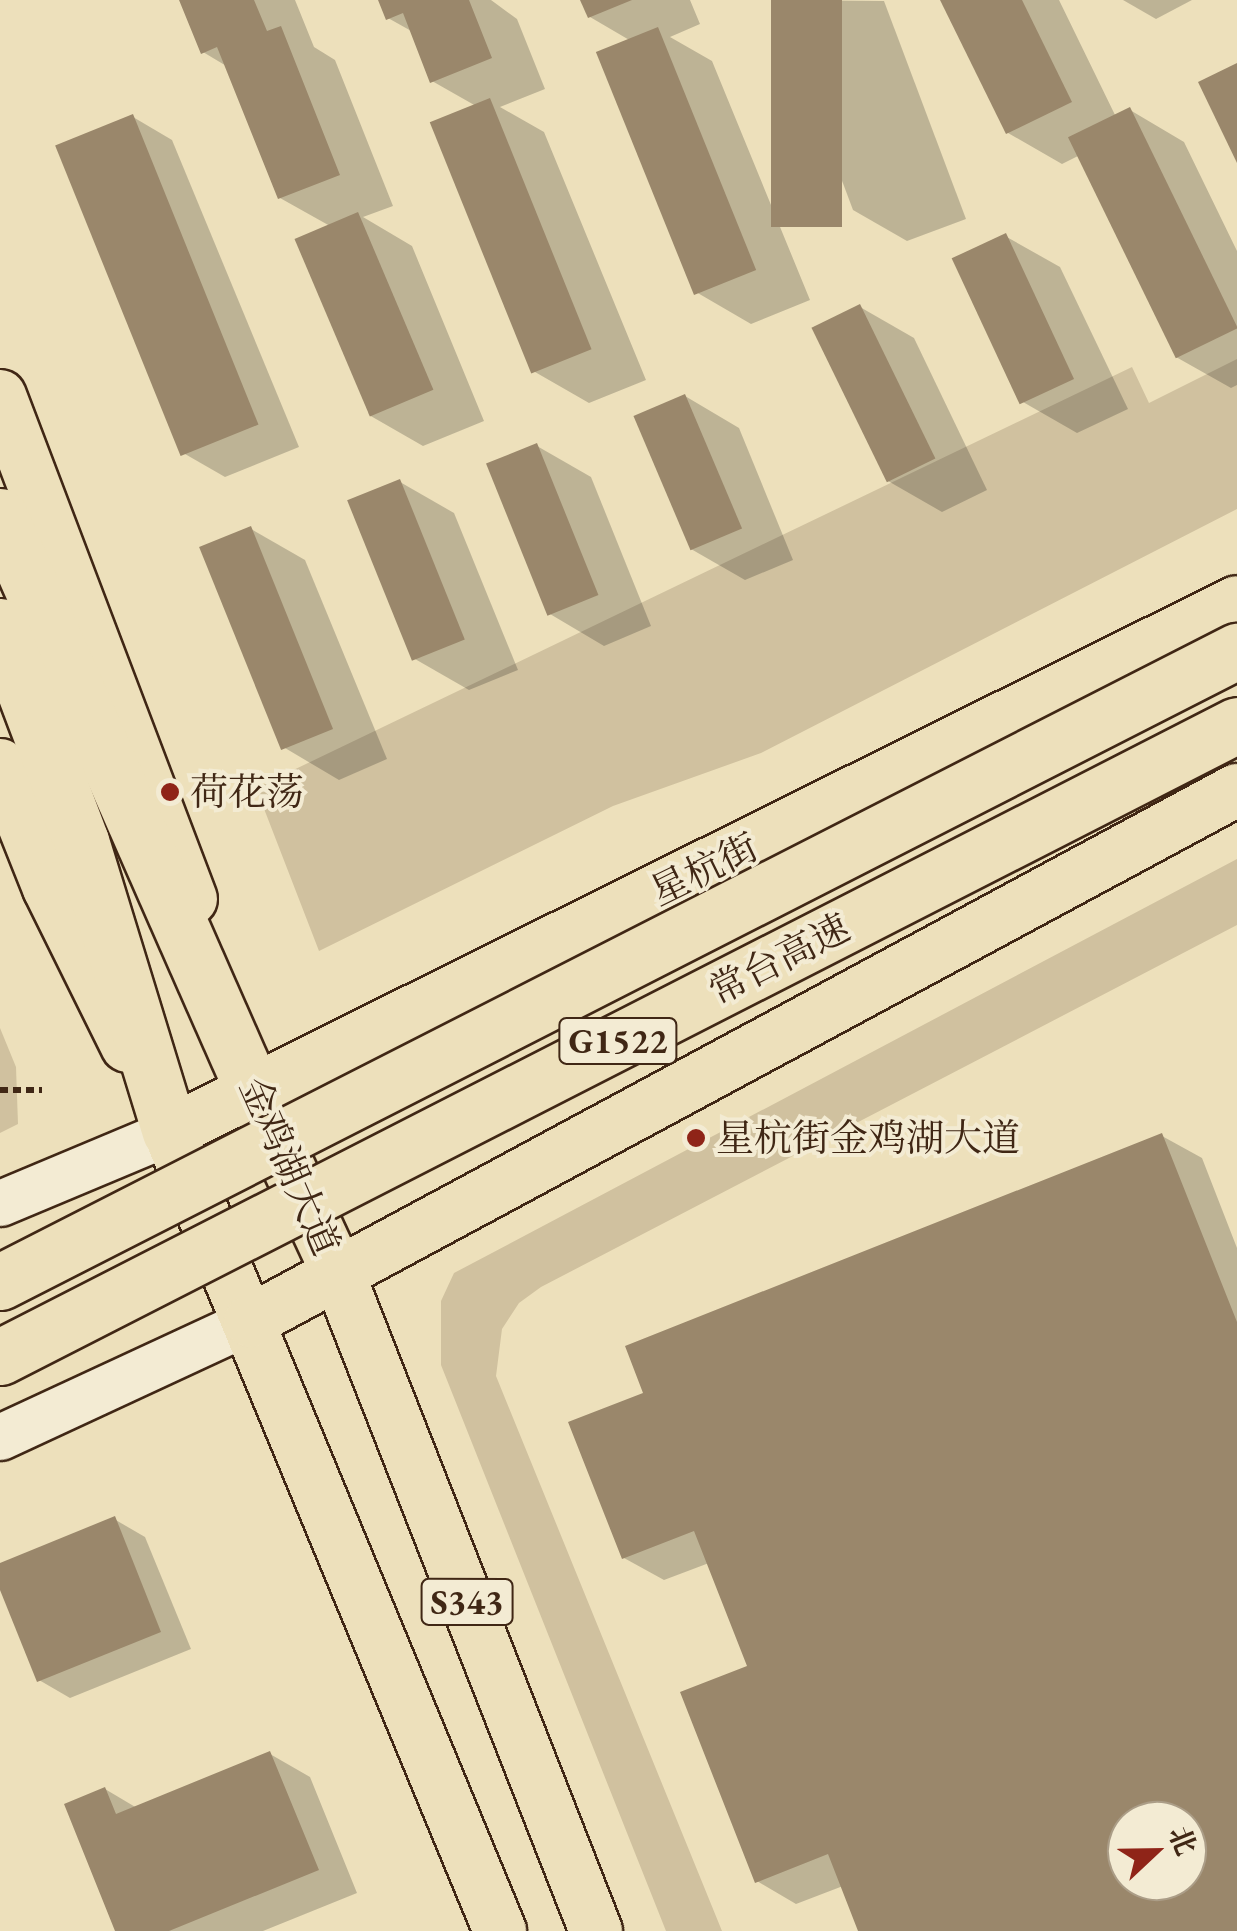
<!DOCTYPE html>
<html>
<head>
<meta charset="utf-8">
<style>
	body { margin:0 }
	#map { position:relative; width:1237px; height:1931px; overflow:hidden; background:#ede0bb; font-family:"EB Garamond","Noto Serif SC",serif }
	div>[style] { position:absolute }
	.green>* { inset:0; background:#d0c19f }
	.shadow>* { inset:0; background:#0003 }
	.building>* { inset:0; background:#9a876b; transform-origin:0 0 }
	.path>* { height:6px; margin-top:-3px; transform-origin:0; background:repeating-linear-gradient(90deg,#402715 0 8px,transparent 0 13px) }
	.roads { filter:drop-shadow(2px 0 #402715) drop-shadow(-2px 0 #402715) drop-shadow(0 2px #402715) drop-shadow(0 -2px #402715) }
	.secondary>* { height:45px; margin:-22.5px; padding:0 22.5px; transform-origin:22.5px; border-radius:22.5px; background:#f3ebd3 }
	.primary>* { height:52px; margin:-26px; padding:0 26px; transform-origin:26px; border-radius:26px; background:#ede0bb }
	.highway>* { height:55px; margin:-27.5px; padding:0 27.5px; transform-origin:27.5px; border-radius:27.5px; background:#ede0bb }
	.bridges { filter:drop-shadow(2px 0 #402715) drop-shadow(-2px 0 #402715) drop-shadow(0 2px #402715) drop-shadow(0 -2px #402715) }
	.highway-bridge>* { height:55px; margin:-27.5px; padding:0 27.5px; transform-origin:27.5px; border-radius:27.5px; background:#ede0bb }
	.dots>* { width:28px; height:28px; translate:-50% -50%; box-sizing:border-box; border:5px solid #f3ebd3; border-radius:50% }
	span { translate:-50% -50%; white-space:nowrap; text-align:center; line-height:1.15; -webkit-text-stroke:8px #f3ebd3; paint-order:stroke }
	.shield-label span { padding:2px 8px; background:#f3ebd3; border:2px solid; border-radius:8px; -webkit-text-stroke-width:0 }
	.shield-label { font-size:35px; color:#402715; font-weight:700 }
	.poi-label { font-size:38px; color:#402715 }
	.left { translate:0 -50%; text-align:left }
	.street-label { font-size:38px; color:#402715 }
	.north { position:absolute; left:1107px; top:1801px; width:100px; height:100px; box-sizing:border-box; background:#f3ebd3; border:2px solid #ab9d87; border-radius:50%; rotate:68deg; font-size:28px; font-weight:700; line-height:40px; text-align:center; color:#402715 }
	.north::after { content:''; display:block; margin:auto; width:35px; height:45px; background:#8f2418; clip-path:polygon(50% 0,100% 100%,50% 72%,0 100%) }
</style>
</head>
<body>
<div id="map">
	<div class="green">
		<div style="clip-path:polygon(1237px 359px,1237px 509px,761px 753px,613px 806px,319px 951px,256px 788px,1132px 367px,1149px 403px)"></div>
		<div style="clip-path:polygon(1237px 859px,1237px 925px,541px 1287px,519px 1303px,502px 1329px,496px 1376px,722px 1931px,666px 1931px,441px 1365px,441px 1301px,454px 1273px)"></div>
		<div style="clip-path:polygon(0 1028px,16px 1067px,18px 1124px,0 1133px)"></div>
	</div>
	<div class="shadow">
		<div style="clip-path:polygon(182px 0,295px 0,314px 47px,335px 60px,393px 206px,363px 217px,412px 246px,484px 421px,423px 446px,369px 415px,330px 226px,280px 198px,228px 67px,203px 52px)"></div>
		<div style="clip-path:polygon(381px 0,491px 0,517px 19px,545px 89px,500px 107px,544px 132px,646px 380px,589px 403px,535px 372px,476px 106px,432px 81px,413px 32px,388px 18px)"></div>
		<div style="clip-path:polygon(583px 0,690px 0,700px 24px,670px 37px,712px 61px,810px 300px,751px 324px,696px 292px,631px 41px,590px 17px)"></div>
		<div style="clip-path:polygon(774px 0,884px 1px,966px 219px,907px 241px,853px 210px)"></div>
		<div style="clip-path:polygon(943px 0,1059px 0,1116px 117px,1130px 110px,1184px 142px,1237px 251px,1237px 385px,1231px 388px,1176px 357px,1080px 155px,1062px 164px,1008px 133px)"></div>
		<div style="clip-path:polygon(1123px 0,1192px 0,1156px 19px)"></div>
		<div style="clip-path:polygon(133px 117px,172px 140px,299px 447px,225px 477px,185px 454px)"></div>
		<div style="clip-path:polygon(1005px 236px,1060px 267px,1128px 409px,1077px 433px,1023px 402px)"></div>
		<div style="clip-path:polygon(860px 307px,914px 338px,987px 490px,942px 512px,888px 481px)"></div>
		<div style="clip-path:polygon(685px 396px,739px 428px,793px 560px,745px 580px,691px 549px)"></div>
		<div style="clip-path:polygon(537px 446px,591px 477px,651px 626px,604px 646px,550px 614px)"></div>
		<div style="clip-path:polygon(400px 482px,454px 513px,518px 670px,469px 690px,415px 659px)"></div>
		<div style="clip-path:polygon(251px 529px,305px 560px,387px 759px,339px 780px,285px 748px)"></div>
		<div style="clip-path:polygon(evenodd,1162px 1136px,1202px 1158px,1237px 1248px,1237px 1931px,861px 1931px,843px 1886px,796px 1904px,757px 1881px,750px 1667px,709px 1563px,664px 1580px,624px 1558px,646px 1394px,1162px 1136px,1127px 1821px,1187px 1821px,1187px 1881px,1127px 1881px,1127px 1821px)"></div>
		<div style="clip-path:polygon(114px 1519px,145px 1537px,191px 1649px,70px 1698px,39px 1680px,0 1583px,0 1565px)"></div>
		<div style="clip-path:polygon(270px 1754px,310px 1777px,357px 1893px,263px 1931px,118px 1931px,105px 1789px,137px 1808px)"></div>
	</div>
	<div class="building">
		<div style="clip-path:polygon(179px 0,254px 0,267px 31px,281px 26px,340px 175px,278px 199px,217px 47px,201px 54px)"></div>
		<div style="clip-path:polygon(378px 0,469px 0,492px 58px,430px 83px,403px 13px,386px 20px)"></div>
		<div style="clip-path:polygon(580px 0,632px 0,588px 18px)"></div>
		<div style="left:771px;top:0;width:71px;height:227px"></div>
		<div style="clip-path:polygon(940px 0,1022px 0,1072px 102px,1006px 134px)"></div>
		<div style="left:658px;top:27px;width:262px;height:67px;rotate:68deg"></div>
		<div style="clip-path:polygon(1237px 63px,1237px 163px,1198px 82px)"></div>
		<div style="left:490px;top:98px;width:271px;height:65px;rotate:68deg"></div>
		<div style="left:1130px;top:107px;width:246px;height:69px;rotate:64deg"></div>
		<div style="left:133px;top:114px;width:335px;height:84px;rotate:68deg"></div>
		<div style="left:358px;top:212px;width:193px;height:69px;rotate:67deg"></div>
		<div style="left:1006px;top:233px;width:161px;height:60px;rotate:65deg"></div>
		<div style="left:860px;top:304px;width:172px;height:54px;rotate:64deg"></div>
		<div style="left:685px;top:394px;width:146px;height:56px;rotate:67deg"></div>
		<div style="left:537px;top:443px;width:164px;height:55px;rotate:68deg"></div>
		<div style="left:400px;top:479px;width:173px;height:57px;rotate:68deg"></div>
		<div style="left:251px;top:526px;width:219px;height:56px;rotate:68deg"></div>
		<div style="clip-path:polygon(evenodd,1162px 1133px,1237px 1322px,1237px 1931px,858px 1931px,828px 1854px,755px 1883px,680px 1692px,747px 1666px,694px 1531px,622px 1559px,568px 1422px,643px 1393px,625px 1346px,1162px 1133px,1127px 1821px,1187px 1821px,1187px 1881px,1127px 1881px,1127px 1821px)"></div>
		<div style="clip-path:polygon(115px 1516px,161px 1632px,37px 1682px,0 1590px,0 1563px)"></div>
		<div style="clip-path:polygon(270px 1751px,319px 1870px,169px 1931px,115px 1931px,64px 1804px,105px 1787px,116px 1814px)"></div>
	</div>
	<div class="path">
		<div style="left:0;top:1090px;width:42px"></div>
	</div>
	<div class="roads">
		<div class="secondary">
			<div style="left:0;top:1203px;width:184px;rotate:-22.7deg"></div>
			<div style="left:0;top:1437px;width:276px;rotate:-24.9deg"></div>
		</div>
		<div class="primary">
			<div style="left:0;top:396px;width:538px;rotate:69.21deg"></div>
			<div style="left:0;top:765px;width:132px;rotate:68.3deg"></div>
			<div style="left:49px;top:888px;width:176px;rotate:63.7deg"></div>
			<div style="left:258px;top:1101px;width:190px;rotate:65.1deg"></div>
			<div style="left:338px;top:1273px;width:707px;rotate:68.59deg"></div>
			<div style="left:170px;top:1132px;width:1191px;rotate:-26.41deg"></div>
			<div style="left:174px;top:1143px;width:853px;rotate:67.52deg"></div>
			<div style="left:250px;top:1321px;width:1121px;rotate:-28.28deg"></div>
		</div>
		<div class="highway">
			<div style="left:0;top:516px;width:630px;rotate:66.24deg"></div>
			<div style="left:0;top:626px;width:230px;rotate:69.4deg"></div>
			<div style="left:81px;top:841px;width:304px;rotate:73deg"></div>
		</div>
	</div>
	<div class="bridges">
		<div class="highway-bridge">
			<div style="left:0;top:1282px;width:1389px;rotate:-27.03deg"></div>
			<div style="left:0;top:1357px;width:1389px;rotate:-27.06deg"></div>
		</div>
	</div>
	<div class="dots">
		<div style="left:170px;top:792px;background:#8f2418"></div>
		<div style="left:696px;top:1138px;background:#8f2418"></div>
	</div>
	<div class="shield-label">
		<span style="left:618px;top:1041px">G1522</span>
		<span style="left:467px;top:1602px">S343</span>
	</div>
	<div class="poi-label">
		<span class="left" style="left:190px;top:792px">荷花荡</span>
		<span class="left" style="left:716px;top:1138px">星杭街金鸡湖大道</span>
	</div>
	<div class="street-label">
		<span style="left:704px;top:869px;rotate:-26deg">星杭街</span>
		<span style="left:779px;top:959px;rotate:-27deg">常台高速</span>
		<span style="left:290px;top:1166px;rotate:66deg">金鸡湖大道</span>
	</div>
	<div class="north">北</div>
</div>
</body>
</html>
